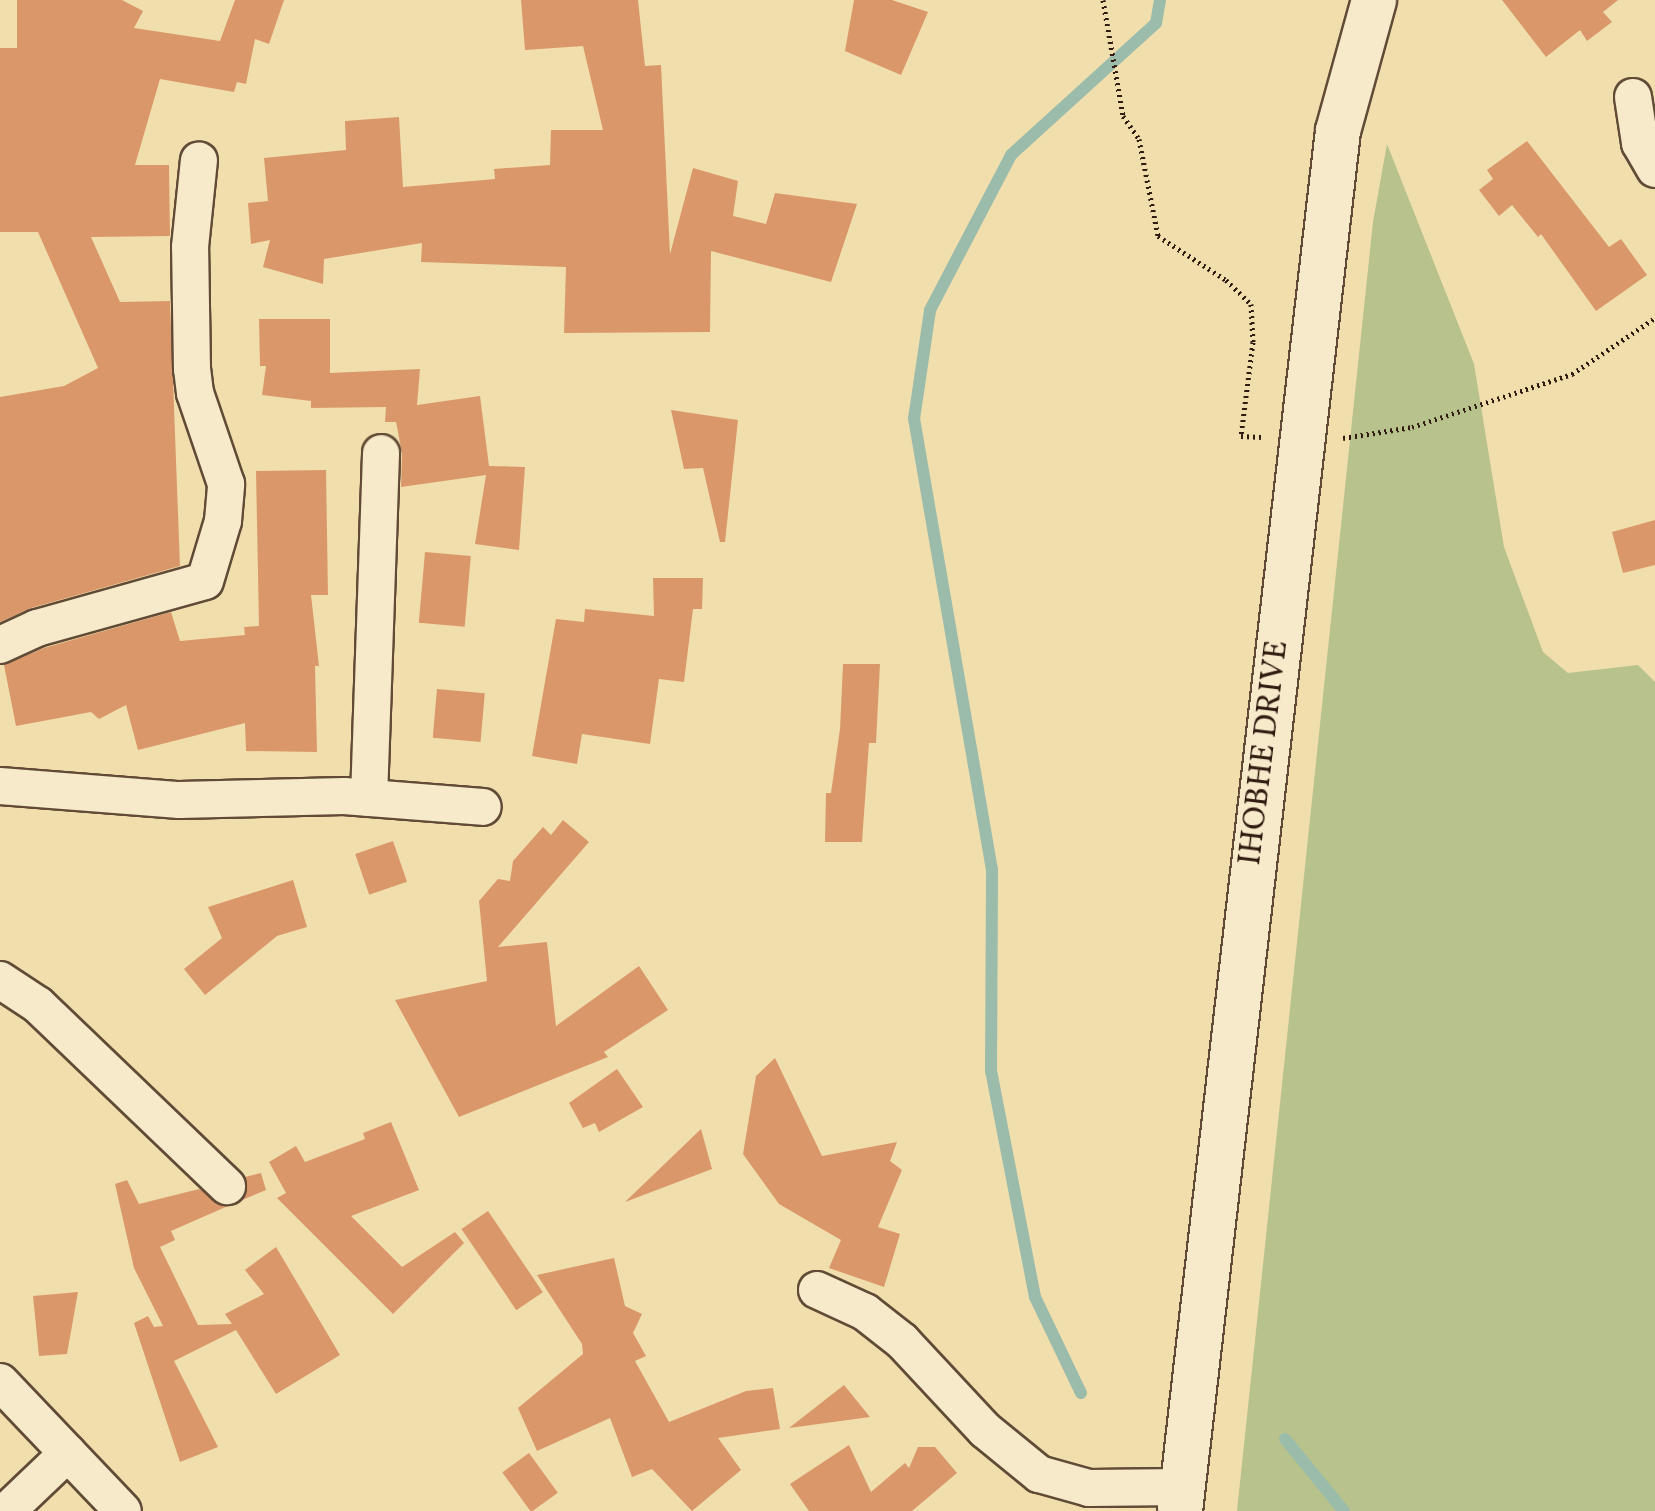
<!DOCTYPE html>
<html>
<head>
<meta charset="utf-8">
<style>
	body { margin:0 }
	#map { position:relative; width:1655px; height:1511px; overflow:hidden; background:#f1dead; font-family:Vollkorn,serif }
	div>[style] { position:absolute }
	.green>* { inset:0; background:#b7c28d }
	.stream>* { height:12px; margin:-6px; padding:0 6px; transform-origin:6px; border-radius:6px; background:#9bbcab }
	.building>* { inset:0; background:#da986a; transform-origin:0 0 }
	.path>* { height:5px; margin-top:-2.5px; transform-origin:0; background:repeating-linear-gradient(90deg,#311a0f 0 2px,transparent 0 6px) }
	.roads { filter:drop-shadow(2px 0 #614b36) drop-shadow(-2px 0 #614b36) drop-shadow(0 2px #614b36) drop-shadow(0 -2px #614b36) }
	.minor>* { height:36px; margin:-18px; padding:0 18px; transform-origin:18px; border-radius:18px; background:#f6eaca }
	.tertiary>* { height:44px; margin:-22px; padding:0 22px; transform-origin:22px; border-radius:22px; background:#f6eaca }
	span { translate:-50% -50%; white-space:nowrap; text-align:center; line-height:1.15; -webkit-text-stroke:6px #f6eaca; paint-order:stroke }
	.street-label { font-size:32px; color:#311a0f }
</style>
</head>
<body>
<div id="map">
	<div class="green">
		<div style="clip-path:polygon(1387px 144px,1474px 364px,1504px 547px,1543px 652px,1568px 673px,1638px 665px,1655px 682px,1655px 1511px,1237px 1511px,1373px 222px)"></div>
	</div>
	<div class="stream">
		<div style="left:1081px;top:1393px;width:106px;rotate:-115.6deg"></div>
		<div style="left:1035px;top:1297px;width:230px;rotate:-101deg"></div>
		<div style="left:991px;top:1071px;width:201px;rotate:-89.7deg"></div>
		<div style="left:992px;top:870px;width:458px;rotate:-99.8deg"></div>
		<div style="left:914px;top:419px;width:110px;rotate:-81.6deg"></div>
		<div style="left:930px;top:310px;width:175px;rotate:-62.4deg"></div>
		<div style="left:1011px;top:155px;width:196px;rotate:-42.3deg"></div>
		<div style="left:1156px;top:23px;width:23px;rotate:-80deg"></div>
		<div style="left:1285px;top:1439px;width:93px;rotate:50.7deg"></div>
	</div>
	<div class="building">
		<div style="clip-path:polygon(17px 0,122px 0,143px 11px,134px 28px,220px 41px,235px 0,284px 0,269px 44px,255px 39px,246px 84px,237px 82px,234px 92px,160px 79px,135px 165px,169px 165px,170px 236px,91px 237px,120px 302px,170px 301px,180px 566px,31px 608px,0 622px,0 397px,64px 386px,98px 368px,38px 232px,0 232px,0 48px,17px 48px)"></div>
		<div style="clip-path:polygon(521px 0,638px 0,645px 66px,661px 65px,670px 254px,693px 168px,738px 181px,733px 216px,766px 224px,775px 193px,857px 204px,831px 282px,711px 251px,710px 332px,564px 333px,566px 267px,421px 262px,422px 243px,324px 259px,323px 284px,263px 267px,270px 240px,251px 244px,248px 203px,268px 201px,264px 158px,346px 150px,345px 121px,399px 117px,403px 187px,495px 179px,494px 169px,550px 165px,551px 130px,603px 130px,583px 46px,525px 50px)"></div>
		<div style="clip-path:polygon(854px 0,892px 0,928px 12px,901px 75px,845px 51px)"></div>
		<div style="clip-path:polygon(1502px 0,1618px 0,1603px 12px,1612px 22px,1587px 41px,1580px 30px,1546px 57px)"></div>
		<div style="clip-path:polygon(1527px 141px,1609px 247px,1621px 239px,1647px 275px,1596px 311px,1541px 234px,1538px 237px,1512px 205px,1499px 216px,1479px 190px,1493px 179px,1487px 170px)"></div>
		<div style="clip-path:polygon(259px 319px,330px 319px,330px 373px,420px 369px,417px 405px,480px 396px,489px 466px,525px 467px,519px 550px,475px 544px,486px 475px,401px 487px,402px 453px,396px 422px,385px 422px,386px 407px,311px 408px,311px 401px,262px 395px,266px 366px,260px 366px)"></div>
		<div style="clip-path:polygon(671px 410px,738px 420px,725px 542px,720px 542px,703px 468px,684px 469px)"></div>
		<div style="clip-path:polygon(326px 470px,328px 595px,311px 595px,319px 666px,315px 666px,317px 752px,246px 751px,245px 723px,138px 750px,126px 705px,99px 719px,91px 712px,16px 726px,4px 665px,44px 648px,171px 612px,180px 641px,245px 635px,244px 627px,259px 626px,256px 471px)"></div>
		<div style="clip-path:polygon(1655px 520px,1655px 565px,1623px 573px,1612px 532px)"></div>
		<div style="left:425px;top:552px;width:46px;height:71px;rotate:5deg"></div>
		<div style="clip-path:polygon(653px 578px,703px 578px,702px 609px,693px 609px,684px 682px,659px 679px,650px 744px,582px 734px,577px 764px,532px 756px,556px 619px,584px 622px,585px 609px,654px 616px)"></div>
		<div style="clip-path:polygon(843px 664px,880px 664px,876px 743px,869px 743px,862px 842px,825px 842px,826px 793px,831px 793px,840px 729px)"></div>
		<div style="left:437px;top:689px;width:48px;height:49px;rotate:5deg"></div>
		<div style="clip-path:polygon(563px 820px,589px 842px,498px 947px,547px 942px,556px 1026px,639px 966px,668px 1010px,604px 1052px,608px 1057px,459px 1117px,395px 1000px,487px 981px,479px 901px,498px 879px,510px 881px,513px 861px,543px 827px,551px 835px)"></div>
		<div style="left:393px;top:841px;width:43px;height:40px;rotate:71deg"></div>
		<div style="clip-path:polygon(293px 880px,307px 927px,277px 936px,205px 995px,184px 969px,222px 938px,208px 907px)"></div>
		<div style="clip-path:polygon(775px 1058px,822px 1156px,897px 1142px,890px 1161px,902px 1170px,878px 1227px,900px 1234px,884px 1287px,829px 1268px,841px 1240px,779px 1204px,743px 1154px,756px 1076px)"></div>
		<div style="clip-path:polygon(617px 1069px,643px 1107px,599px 1132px,595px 1123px,583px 1128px,569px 1103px)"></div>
		<div style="clip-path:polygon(391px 1122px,419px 1190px,351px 1216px,402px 1267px,455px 1232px,464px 1243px,393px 1314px,277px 1198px,286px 1193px,269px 1162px,296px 1146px,305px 1162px,365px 1139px,363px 1133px)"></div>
		<div style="clip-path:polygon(701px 1129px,712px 1169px,625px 1202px)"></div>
		<div style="clip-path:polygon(261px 1173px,266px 1190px,242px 1200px,245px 1177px)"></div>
		<div style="clip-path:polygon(127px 1180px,139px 1204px,199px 1189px,228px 1206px,171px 1231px,175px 1240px,160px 1247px,198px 1325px,232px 1324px,225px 1314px,264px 1294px,245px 1270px,276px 1247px,340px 1355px,276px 1394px,236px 1330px,174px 1361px,218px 1447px,180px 1462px,134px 1323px,148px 1316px,154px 1327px,163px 1326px,134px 1268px,115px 1184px)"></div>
		<div style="left:488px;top:1211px;width:98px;height:32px;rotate:56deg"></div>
		<div style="clip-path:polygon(614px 1258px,625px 1306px,642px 1314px,633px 1333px,646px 1356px,635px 1361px,669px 1422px,746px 1391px,773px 1388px,780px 1429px,718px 1438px,741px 1470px,692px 1511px,652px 1469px,632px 1477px,610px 1418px,537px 1451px,518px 1408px,583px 1354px,582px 1344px,537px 1275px)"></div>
		<div style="clip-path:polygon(78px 1292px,67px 1354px,39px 1356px,33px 1296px)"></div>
		<div style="clip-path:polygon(844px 1385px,870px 1417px,789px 1428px)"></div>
		<div style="clip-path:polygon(849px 1445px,871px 1492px,905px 1463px,909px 1468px,918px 1447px,935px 1447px,957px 1473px,912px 1511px,809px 1511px,790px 1484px)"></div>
		<div style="left:529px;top:1453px;width:49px;height:33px;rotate:54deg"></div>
	</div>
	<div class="path">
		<div style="left:1103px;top:0;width:118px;rotate:80.2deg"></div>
		<div style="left:1123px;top:116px;width:28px;rotate:55deg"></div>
		<div style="left:1139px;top:139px;width:99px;rotate:78.9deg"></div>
		<div style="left:1158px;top:236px;width:81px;rotate:32.9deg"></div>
		<div style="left:1226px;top:280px;width:35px;rotate:44deg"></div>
		<div style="left:1251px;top:304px;width:38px;rotate:87deg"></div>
		<div style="left:1253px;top:342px;width:95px;rotate:97.3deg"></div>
		<div style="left:1241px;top:436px;width:20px;rotate:3deg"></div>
		<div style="left:1343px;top:438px;width:70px;rotate:-9.1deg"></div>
		<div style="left:1412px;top:427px;width:169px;rotate:-18.3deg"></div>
		<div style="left:1572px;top:374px;width:100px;rotate:-34deg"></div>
	</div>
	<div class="roads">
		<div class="minor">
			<div style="left:1633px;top:97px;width:47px;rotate:81.3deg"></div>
			<div style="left:1640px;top:143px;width:30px;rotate:60deg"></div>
			<div style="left:0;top:645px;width:41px;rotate:-24.7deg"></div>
			<div style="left:37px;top:628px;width:174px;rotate:-15.6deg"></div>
			<div style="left:205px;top:581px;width:63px;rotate:-73.3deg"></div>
			<div style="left:223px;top:521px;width:37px;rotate:-85deg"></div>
			<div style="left:226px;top:484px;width:96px;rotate:-108.8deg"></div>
			<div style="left:195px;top:393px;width:24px;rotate:-97deg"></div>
			<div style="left:192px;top:369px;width:122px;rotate:-90.9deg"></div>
			<div style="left:190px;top:247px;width:87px;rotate:-84.1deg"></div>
			<div style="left:0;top:786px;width:180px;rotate:4.5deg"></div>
			<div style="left:179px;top:800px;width:165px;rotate:-1.4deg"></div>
			<div style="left:344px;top:796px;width:139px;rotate:4.5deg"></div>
			<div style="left:369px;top:798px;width:345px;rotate:-88deg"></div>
			<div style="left:0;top:980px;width:45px;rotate:33.3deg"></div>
			<div style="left:38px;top:1005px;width:262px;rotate:43.8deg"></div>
			<div style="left:817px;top:1290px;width:53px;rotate:24.6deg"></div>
			<div style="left:865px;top:1312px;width:47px;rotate:38.1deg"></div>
			<div style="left:902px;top:1341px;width:122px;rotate:47deg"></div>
			<div style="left:985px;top:1430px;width:70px;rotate:39.2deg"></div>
			<div style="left:1039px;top:1474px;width:52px;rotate:15.6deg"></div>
			<div style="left:1089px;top:1488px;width:94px;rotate:-0.6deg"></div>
			<div style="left:0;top:1382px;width:178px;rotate:46.4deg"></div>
			<div style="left:7px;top:1511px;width:84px;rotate:-43.6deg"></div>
		</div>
		<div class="tertiary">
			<div style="left:1180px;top:1511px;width:1389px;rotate:-83.47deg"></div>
			<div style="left:1338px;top:131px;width:136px;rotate:-74.6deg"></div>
		</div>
	</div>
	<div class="street-label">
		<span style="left:1265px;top:753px;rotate:-83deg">IHOBHE DRIVE</span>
	</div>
</div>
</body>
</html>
